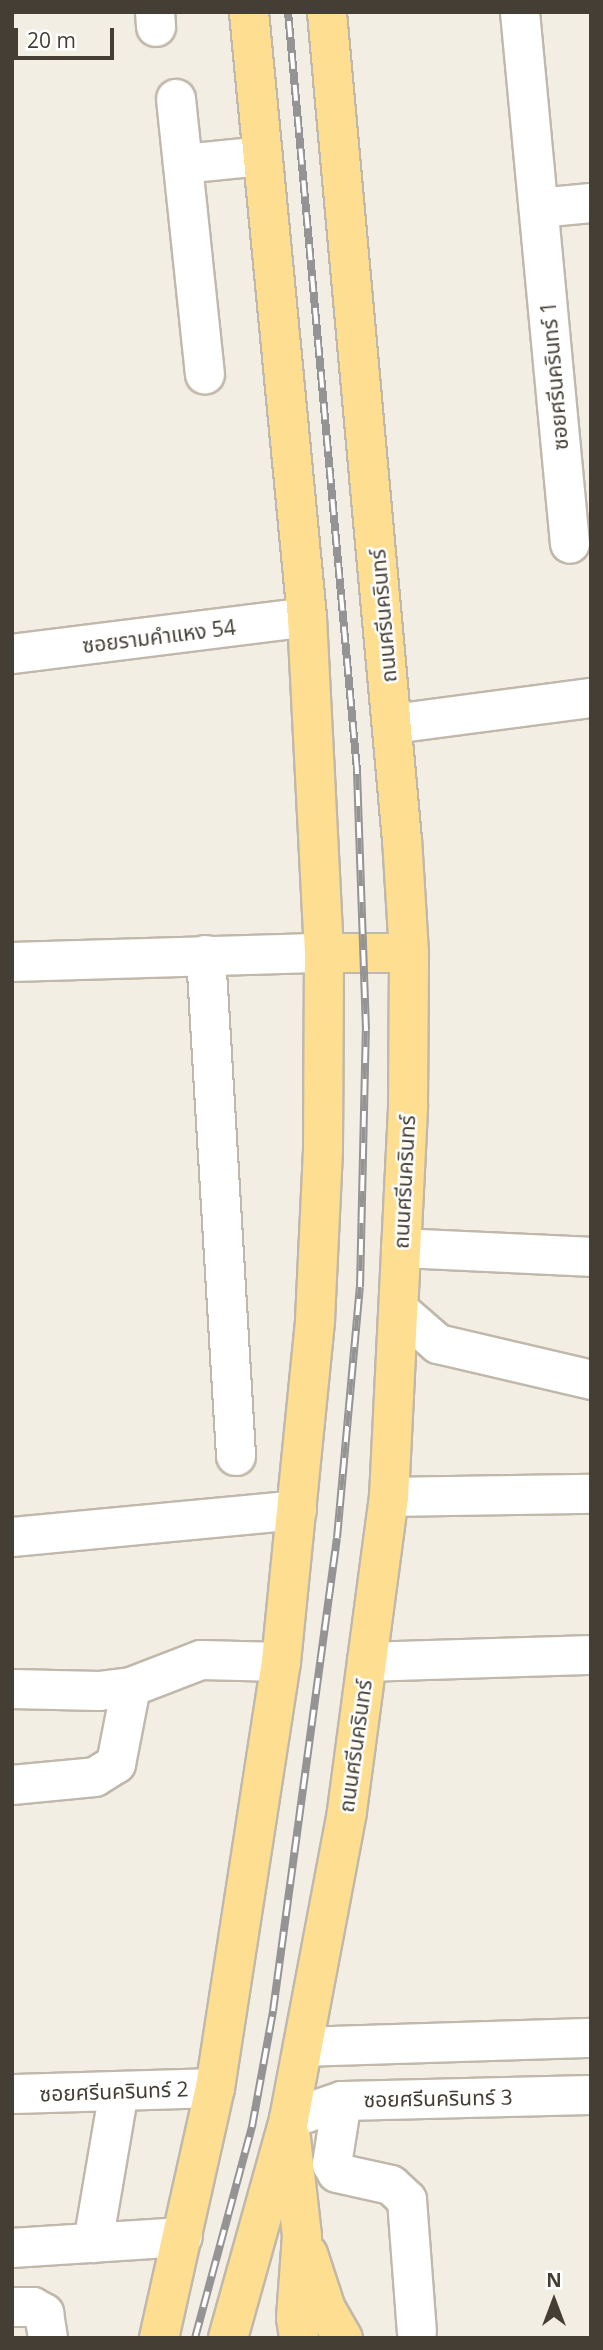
<!DOCTYPE html>
<html>
<head>
<meta charset="utf-8">
<style>
	body { margin:0 }
	#map { position:relative; width:603px; height:2350px; overflow:hidden; background:#f2eee4; font-family:"Open Sans","Noto Sans Thai",sans-serif }
	div>[style] { position:absolute }
	.roads { filter:drop-shadow(2px 0 #c0b8aa) drop-shadow(-2px 0 #c0b8aa) drop-shadow(0 2px #c0b8aa) drop-shadow(0 -2px #c0b8aa) }
	.minor>* { height:38px; margin:-19px; padding:0 19px; transform-origin:19px; border-radius:19px; background:#fff }
	.major>* { height:38px; margin:-19px; padding:0 19px; transform-origin:19px; border-radius:19px; background:#fedf91 }
	.rail>* { height:8px; margin-top:-4px; transform-origin:0; background:repeating-linear-gradient(90deg,#fff 0 16px,#949494 0 32px); box-sizing:border-box; border-block:2px solid #949494 }
	span { translate:-50% -50%; white-space:nowrap; text-align:center; line-height:1.15; -webkit-text-stroke:5px #fff; paint-order:stroke }
	.street-label { font-size:21px; color:#443e34 }
	.frame { position:absolute; inset:0; border:14px solid #443e34; pointer-events:none }
	.north { position:absolute; left:519px; top:2266px; width:70px; height:70px; -webkit-text-stroke:5px #fff; paint-order:stroke; rotate:0deg; font-size:19px; font-weight:700; line-height:28px; text-align:center; color:#443e34 }
	.north::after { content:''; display:block; margin:auto; width:24px; height:32px; background:#443e34; clip-path:polygon(50% 0,100% 100%,50% 72%,0 100%) }
	.scale { position:absolute; left:14px; top:28px; width:100px; height:32px; box-sizing:border-box; border:4px solid #443e34; border-top:0; padding-left:9px; font-size:21px; line-height:24px; white-space:nowrap; color:#443e34; -webkit-text-stroke:5px #fff; paint-order:stroke }
</style>
</head>
<body>
<div id="map">
	<div class="roads">
		<div class="minor">
			<div style="left:155px;top:12px;width:15px;rotate:86deg"></div>
			<div style="left:520px;top:12px;width:534px;rotate:84.63deg"></div>
			<div style="left:176px;top:99px;width:277px;rotate:84deg"></div>
			<div style="left:183px;top:164px;width:80px;rotate:-5.7deg"></div>
			<div style="left:539px;top:208px;width:52px;rotate:-5.5deg"></div>
			<div style="left:12px;top:654px;width:297px;rotate:-7.1deg"></div>
			<div style="left:393px;top:724px;width:200px;rotate:-7.5deg"></div>
			<div style="left:206px;top:955px;width:502px;rotate:86.57deg"></div>
			<div style="left:12px;top:962px;width:312px;rotate:-1.7deg"></div>
			<div style="left:401px;top:1248px;width:190px;rotate:2.7deg"></div>
			<div style="left:399px;top:1310px;width:52px;rotate:41.1deg"></div>
			<div style="left:438px;top:1344px;width:157px;rotate:13.2deg"></div>
			<div style="left:389px;top:1497px;width:202px;rotate:-0.9deg"></div>
			<div style="left:12px;top:1537px;width:286px;rotate:-5.4deg"></div>
			<div style="left:367px;top:1662px;width:224px;rotate:-1.8deg"></div>
			<div style="left:12px;top:1689px;width:87px;rotate:1.3deg"></div>
			<div style="left:99px;top:1691px;width:32px;rotate:-7deg"></div>
			<div style="left:131px;top:1687px;width:75px;rotate:-21.1deg"></div>
			<div style="left:201px;top:1660px;width:80px;rotate:1.4deg"></div>
			<div style="left:12px;top:1785px;width:83px;rotate:-5.5deg"></div>
			<div style="left:95px;top:1777px;width:25px;rotate:-32deg"></div>
			<div style="left:116px;top:1764px;width:78px;rotate:-79deg"></div>
			<div style="left:303px;top:2047px;width:288px;rotate:-1.8deg"></div>
			<div style="left:12px;top:2094px;width:203px;rotate:-1.7deg"></div>
			<div style="left:342px;top:2101px;width:64px;rotate:99deg"></div>
			<div style="left:332px;top:2164px;width:10px;rotate:61deg"></div>
			<div style="left:337px;top:2173px;width:55px;rotate:12.5deg"></div>
			<div style="left:391px;top:2185px;width:22px;rotate:43deg"></div>
			<div style="left:407px;top:2200px;width:132px;rotate:85.7deg"></div>
			<div style="left:289px;top:2119px;width:56px;rotate:-18.8deg"></div>
			<div style="left:342px;top:2101px;width:249px;rotate:-1.4deg"></div>
			<div style="left:93px;top:2243px;width:154px;rotate:-80.3deg"></div>
			<div style="left:12px;top:2248px;width:171px;rotate:-3.7deg"></div>
			<div style="left:12px;top:2307px;width:21px"></div>
			<div style="left:33px;top:2307px;width:13px;rotate:29deg"></div>
			<div style="left:44px;top:2313px;width:25px;rotate:81deg"></div>
		</div>
		<div class="major">
			<div style="left:324px;top:953px;width:85px"></div>
			<div style="left:291px;top:2138px;width:99px;rotate:83.6deg"></div>
			<div style="left:302px;top:2236px;width:82px;rotate:94.2deg"></div>
			<div style="left:296px;top:2318px;width:20px;rotate:81deg"></div>
			<div style="left:308px;top:2254px;width:58px;rotate:71.9deg"></div>
			<div style="left:326px;top:2309px;width:34px;rotate:60deg"></div>
			<div style="left:159px;top:2338px;width:256px;rotate:-77.4deg"></div>
			<div style="left:215px;top:2088px;width:431px;rotate:-81.2deg"></div>
			<div style="left:281px;top:1662px;width:344px;rotate:-84.3deg"></div>
			<div style="left:315px;top:1320px;width:171px;rotate:-87.3deg"></div>
			<div style="left:323px;top:1149px;width:196px;rotate:-89.7deg"></div>
			<div style="left:324px;top:953px;width:336px;rotate:-92.9deg"></div>
			<div style="left:307px;top:617px;width:608px;rotate:-95.48deg"></div>
			<div style="left:228px;top:2338px;width:227px;rotate:-74.4deg"></div>
			<div style="left:289px;top:2119px;width:313px;rotate:-79.3deg"></div>
			<div style="left:347px;top:1811px;width:317px;rotate:-82.4deg"></div>
			<div style="left:389px;top:1497px;width:393px;rotate:-87.2deg"></div>
			<div style="left:408px;top:1104px;width:151px;rotate:-89.6deg"></div>
			<div style="left:409px;top:953px;width:113px;rotate:-93.5deg"></div>
			<div style="left:402px;top:840px;width:831px;rotate:-95.18deg"></div>
		</div>
	</div>
	<div class="rail">
		<div style="left:195px;top:2338px;width:219px;rotate:-74.9deg"></div>
		<div style="left:252px;top:2127px;width:118px;rotate:-79.7deg"></div>
		<div style="left:273px;top:2011px;width:477px;rotate:-82.3deg"></div>
		<div style="left:337px;top:1538px;width:252px;rotate:-84.8deg"></div>
		<div style="left:360px;top:1287px;width:257px;rotate:-88.7deg"></div>
		<div style="left:366px;top:1030px;width:260px;rotate:-92deg"></div>
		<div style="left:357px;top:770px;width:761px;rotate:-95.2deg"></div>
	</div>
	<div class="street-label">
		<span style="left:554px;top:376px;rotate:-95deg">ซอยศรีนครินทร์ 1</span>
		<span style="left:383px;top:616px;rotate:-95deg">ถนนศรีนครินทร์</span>
		<span style="left:159px;top:636px;rotate:-7deg">ซอยรามคำแหง 54</span>
		<span style="left:404px;top:1182px;rotate:-87deg">ถนนศรีนครินทร์</span>
		<span style="left:355px;top:1746px;rotate:-82deg">ถนนศรีนครินทร์</span>
		<span style="left:114px;top:2091px;rotate:-2deg">ซอยศรีนครินทร์ 2</span>
		<span style="left:438px;top:2098px;rotate:-1deg">ซอยศรีนครินทร์ 3</span>
	</div>
	<div class="frame"></div>
	<div class="north">N</div>
	<div class="scale">20 m</div>
</div>
</body>
</html>
